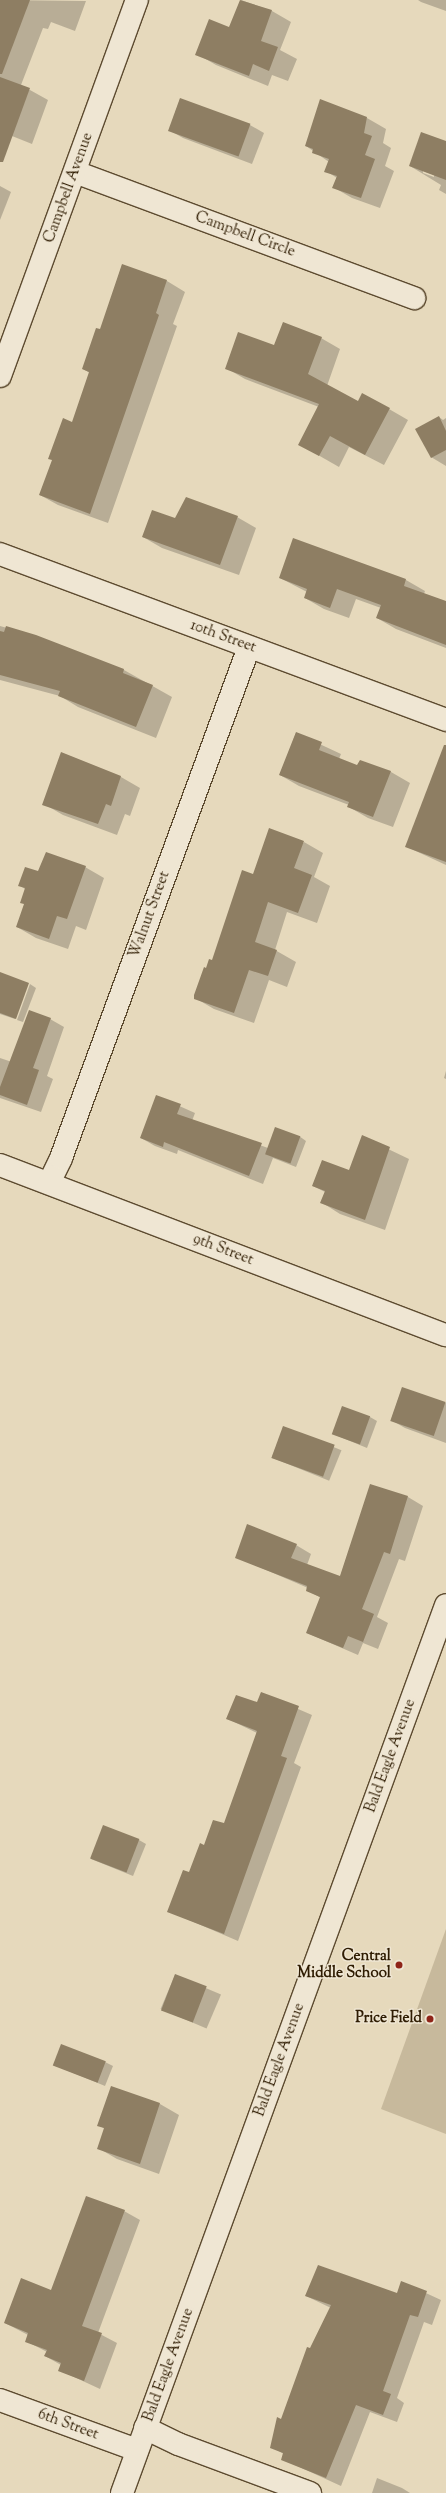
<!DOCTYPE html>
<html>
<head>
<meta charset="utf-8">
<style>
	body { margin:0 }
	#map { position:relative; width:446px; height:2493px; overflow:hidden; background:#e6d9bc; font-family:"Sorts Mill Goudy",serif }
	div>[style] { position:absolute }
	.green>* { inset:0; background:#c7b99c }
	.shadow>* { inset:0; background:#0003; transform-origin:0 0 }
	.building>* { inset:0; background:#8e7e63; transform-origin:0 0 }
	.roads { filter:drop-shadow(1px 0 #5d4b30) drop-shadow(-1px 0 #5d4b30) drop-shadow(0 1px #5d4b30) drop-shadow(0 -1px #5d4b30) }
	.minor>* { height:22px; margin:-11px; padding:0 11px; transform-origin:11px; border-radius:11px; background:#efe6d3 }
	.dots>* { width:11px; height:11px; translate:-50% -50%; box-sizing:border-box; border:2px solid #efe6d3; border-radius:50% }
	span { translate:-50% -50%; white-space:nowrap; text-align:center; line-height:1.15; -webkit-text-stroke:3px #efe6d3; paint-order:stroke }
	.street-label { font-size:15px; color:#2f1c02 }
	.poi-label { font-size:15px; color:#2f1c02; font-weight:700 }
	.right { translate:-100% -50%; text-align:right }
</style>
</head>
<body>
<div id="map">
	<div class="green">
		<div style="clip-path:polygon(446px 1929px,446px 2134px,381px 2109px)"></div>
	</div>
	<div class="shadow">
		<div style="clip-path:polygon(0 0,86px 1px,75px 31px,51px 22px,48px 29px,43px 28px,21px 85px,48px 100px,32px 144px,7px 134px,0 154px)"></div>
		<div style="clip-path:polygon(241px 0,272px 11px,291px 22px,280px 50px,297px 59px,288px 81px,272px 75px,268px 86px,216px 65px,197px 54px,230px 29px)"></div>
		<div style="clip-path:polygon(418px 0,446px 0,446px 11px,421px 2px)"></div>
		<div style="clip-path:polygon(180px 99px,250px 125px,264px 133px,252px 164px,183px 138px,169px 130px)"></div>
		<div style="clip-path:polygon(367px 118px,386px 129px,383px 143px,391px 148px,385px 166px,394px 171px,380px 208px,352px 198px,333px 187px,337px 178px,326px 171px,329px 162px,306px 146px)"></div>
		<div style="clip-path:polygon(evenodd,446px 142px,446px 194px,439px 190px,441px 185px,410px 166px,446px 142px,423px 171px,434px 175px,434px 177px,423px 173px,423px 171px)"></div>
		<div style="clip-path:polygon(0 186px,11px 192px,0 220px)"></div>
		<div style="clip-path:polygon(122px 265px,167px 281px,185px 292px,173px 324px,177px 326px,108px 523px,58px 505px,40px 495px,73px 423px,90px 373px,83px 369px,101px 331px)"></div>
		<div style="clip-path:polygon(321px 338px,340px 349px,327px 386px,359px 402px,389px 409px,408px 420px,384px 465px,349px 447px,339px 467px,318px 455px,319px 407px,245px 379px,226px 368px,274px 347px)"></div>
		<div style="clip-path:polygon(439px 417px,443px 420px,446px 418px,446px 466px,431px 457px)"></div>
		<div style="clip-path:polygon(237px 517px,256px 528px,239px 575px,162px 548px,143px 537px)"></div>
		<div style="clip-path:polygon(294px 540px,406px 580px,425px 591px,424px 594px,446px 602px,446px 648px,396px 629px,377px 618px,381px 608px,356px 599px,349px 618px,324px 609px,305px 598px,307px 592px,280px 578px)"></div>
		<div style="clip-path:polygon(0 626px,36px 636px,124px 670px,172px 697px,156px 738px,78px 707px,60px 696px,0 680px)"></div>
		<div style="clip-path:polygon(296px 733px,341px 754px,339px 759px,358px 767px,360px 761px,391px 772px,410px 783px,393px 827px,368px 818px,349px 807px,349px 805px,299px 786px,280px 775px)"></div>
		<div style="clip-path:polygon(62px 753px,121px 777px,140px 788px,130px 816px,125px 814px,117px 835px,63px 815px,44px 804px)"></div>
		<div style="clip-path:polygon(446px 784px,446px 865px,407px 847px)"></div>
		<div style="clip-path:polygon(304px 842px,323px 853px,314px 877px,330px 886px,317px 923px,287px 912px,275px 950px,296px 962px,287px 987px,269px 980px,254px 1023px,214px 1009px,195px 998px,207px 969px)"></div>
		<div style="clip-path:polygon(85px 867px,104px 878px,86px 930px,76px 926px,68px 949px,36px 938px,17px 927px,25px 905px,25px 889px,19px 885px,39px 873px)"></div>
		<div style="clip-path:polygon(0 975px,28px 983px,15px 1019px,0 1014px)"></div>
		<div style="clip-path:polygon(30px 984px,36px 988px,23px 1022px,17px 1020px)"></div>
		<div style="clip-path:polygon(50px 1019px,64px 1027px,47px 1076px,53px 1079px,41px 1112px,0 1098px,0 1058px,12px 1062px)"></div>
		<div style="clip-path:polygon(446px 1071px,446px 1079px,444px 1078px)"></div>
		<div style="clip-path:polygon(157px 1096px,195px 1113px,192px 1121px,268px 1148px,299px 1136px,306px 1141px,296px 1167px,273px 1158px,263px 1184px,178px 1150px,177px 1154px,155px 1146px,141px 1138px)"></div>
		<div style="clip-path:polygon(363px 1137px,409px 1159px,385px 1230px,340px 1214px,321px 1202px,325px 1192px,313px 1186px,349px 1172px)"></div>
		<div style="clip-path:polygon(402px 1388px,446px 1403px,446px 1443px,405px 1428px,391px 1420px)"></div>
		<div style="clip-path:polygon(370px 1417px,377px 1421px,367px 1448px,333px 1434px)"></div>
		<div style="left:284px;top:1427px;width:62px;height:33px;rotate:22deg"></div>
		<div style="clip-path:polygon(371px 1485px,408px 1497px,423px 1506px,405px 1561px,399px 1559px,377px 1617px,388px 1623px,378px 1649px,363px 1643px,358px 1655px,307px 1633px,321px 1598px,307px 1590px,308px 1588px,236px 1557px,296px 1545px,311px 1554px,307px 1565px,340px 1577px)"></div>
		<div style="clip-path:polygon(261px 1693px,312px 1715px,294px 1763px,301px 1767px,238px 1941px,168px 1911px,205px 1846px,225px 1825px,257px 1733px,228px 1719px,258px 1704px)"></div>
		<div style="clip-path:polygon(139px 1840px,146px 1844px,133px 1876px,91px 1859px)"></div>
		<div style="left:175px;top:1975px;width:50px;height:37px;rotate:23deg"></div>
		<div style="clip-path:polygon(105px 2062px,113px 2066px,105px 2086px,54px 2065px)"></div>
		<div style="clip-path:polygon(112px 2087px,160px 2104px,179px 2115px,159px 2174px,117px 2159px,98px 2148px,105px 2129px,99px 2125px)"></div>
		<div style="clip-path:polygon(124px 2211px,140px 2220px,98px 2333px,117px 2343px,100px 2389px,59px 2370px,61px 2365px,45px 2356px,47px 2352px,26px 2341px,28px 2335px,5px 2323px,51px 2292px)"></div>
		<div style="clip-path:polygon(402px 2282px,441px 2300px,432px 2325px,424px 2322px,397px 2398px,404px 2403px,397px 2422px,370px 2412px,341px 2486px,282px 2459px,284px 2454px,271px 2447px,311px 2349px,331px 2308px,306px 2296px,397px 2295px)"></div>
		<div style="clip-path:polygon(377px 2478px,402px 2488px,410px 2493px,372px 2493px)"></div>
	</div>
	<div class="building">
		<div style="clip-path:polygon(0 0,30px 0,2px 74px,0 74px)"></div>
		<div style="clip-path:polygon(240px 0,272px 10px,261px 41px,278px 47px,269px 71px,253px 64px,249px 76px,195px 55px,209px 19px,229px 27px)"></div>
		<div style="clip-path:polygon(0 77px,30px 88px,3px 162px,0 162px)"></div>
		<div style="left:180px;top:98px;width:75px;height:35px;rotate:20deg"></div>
		<div style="clip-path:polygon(320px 99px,367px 117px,364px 133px,372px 136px,365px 155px,375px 159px,361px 198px,332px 188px,337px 176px,324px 172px,329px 159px,312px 153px,313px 149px,305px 146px)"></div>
		<div style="clip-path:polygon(421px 132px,446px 141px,446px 180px,409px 166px)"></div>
		<div style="clip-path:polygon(122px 264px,167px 280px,156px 313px,159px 315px,90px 514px,39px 495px,52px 460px,48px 459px,63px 418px,72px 422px,89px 372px,82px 369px,96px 328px,100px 329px)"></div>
		<div style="clip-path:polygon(283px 322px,322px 337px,308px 374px,358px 401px,362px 393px,390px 408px,365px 455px,330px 436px,319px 456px,298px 445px,319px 404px,225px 369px,238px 332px,274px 345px)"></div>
		<div style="clip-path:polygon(439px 416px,446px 431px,446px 450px,431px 458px,415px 429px)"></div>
		<div style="clip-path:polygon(186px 497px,238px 516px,220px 565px,142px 537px,152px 510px,175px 518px)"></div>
		<div style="clip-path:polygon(293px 538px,406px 579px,404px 586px,446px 601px,446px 645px,376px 618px,381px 605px,337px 589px,330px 608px,304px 598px,307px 589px,279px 578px)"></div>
		<div style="clip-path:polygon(6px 626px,36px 635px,124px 669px,123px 673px,153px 685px,136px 727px,58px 696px,60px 691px,0 675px,0 631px,4px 632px)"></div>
		<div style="clip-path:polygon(296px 732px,322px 742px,319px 750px,357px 765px,360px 760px,391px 771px,373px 817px,347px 807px,349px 802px,279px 775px)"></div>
		<div style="clip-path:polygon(444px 745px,446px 745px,446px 862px,405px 847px)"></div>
		<div style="clip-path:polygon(61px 752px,121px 776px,111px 806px,106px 804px,98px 824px,42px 805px)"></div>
		<div style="clip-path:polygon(269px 828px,304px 841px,294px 868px,312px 875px,298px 913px,268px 902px,255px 942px,277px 950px,268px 976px,249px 970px,234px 1013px,194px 999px,194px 995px,204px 967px,206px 968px,209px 959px,212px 960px,242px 870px,253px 874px)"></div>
		<div style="clip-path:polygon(46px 852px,86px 866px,67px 919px,57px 916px,49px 939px,16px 927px,24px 904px,20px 903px,25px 888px,18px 886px,25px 867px,38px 871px)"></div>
		<div style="clip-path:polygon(0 972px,29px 983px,16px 1019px,0 1013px)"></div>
		<div style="clip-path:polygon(29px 1010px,51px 1018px,33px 1068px,39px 1070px,27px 1105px,0 1095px,0 1087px)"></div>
		<div style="clip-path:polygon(156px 1095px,181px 1104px,177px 1114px,262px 1143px,249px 1176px,164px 1142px,163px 1147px,140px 1138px)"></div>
		<div style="left:275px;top:1127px;width:27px;height:29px;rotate:20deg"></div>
		<div style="clip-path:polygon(362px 1135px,390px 1147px,365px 1220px,320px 1203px,325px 1191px,312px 1186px,322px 1160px,349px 1170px)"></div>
		<div style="left:402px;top:1387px;width:46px;height:36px;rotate:19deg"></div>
		<div style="left:342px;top:1406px;width:30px;height:30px;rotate:20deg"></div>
		<div style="left:283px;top:1426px;width:55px;height:34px;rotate:20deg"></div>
		<div style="clip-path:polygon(370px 1484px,408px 1496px,390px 1554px,384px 1552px,362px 1609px,374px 1614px,363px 1642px,348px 1636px,343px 1648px,306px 1633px,320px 1597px,306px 1591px,307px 1586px,235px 1558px,247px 1524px,297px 1544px,291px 1558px,340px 1576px)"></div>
		<div style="clip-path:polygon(261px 1692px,299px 1706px,281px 1756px,287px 1758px,224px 1934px,167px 1912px,183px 1870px,189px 1872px,200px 1843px,204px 1845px,213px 1820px,224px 1823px,257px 1731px,226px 1719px,236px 1695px,257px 1702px)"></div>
		<div style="left:103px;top:1825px;width:39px;height:36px;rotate:21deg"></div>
		<div style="left:175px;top:1974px;width:34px;height:39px;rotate:21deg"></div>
		<div style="left:61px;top:2044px;width:48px;height:23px;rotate:21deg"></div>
		<div style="clip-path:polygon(111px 2086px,160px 2103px,140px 2164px,97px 2149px,104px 2128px,97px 2126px)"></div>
		<div style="clip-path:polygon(86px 2196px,125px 2210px,82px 2326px,102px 2333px,84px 2381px,58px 2371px,61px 2363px,44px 2356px,47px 2350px,25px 2342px,28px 2333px,4px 2323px,21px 2278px,51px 2290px)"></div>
		<div style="clip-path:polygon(318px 2265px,397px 2293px,401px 2281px,427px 2291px,418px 2317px,410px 2315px,383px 2391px,391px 2394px,383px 2415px,356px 2405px,326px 2478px,281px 2460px,283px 2453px,270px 2448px,277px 2417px,281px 2419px,307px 2347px,310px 2348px,331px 2305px,305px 2296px)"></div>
	</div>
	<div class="roads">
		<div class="minor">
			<div style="left:75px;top:172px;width:362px;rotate:20.4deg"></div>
			<div style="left:0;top:376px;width:400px;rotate:-70deg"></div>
			<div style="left:0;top:554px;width:476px;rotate:20.4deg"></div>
			<div style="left:0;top:1165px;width:477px;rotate:20.9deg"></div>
			<div style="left:49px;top:1183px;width:28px;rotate:-64deg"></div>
			<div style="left:61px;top:1158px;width:544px;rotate:-69.8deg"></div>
			<div style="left:0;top:2400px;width:146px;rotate:20.1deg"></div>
			<div style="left:145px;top:2428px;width:37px;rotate:26deg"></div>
			<div style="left:178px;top:2444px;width:141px;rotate:20.4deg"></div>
			<div style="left:122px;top:2493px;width:945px;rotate:-69.95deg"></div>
		</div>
	</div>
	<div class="dots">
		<div style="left:399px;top:1965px;background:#8f2418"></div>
		<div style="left:430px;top:2019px;background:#8f2418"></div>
	</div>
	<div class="street-label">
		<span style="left:69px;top:188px;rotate:-70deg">Campbell Avenue</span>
		<span style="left:245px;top:235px;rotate:20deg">Campbell Circle</span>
		<span style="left:223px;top:637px;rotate:20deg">10th Street</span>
		<span style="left:150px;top:915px;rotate:-70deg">Walnut Street</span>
		<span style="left:223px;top:1250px;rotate:21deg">9th Street</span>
		<span style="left:391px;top:1756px;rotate:-70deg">Bald Eagle Avenue</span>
		<span style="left:280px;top:2060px;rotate:-70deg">Bald Eagle Avenue</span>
		<span style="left:169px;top:2365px;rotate:-70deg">Bald Eagle Avenue</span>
		<span style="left:68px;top:2425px;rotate:20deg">6th Street</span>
	</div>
	<div class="poi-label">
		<span class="right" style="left:391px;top:1965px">Central<br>Middle School</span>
		<span class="right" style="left:422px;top:2019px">Price Field</span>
	</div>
</div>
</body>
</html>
